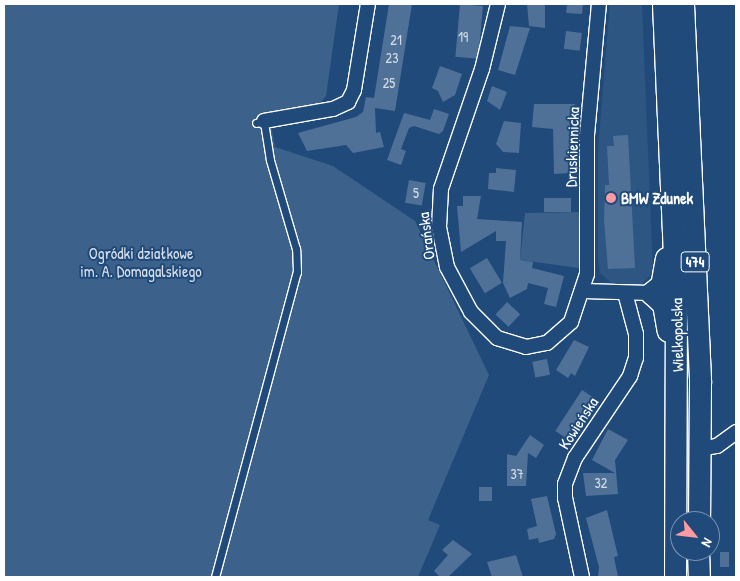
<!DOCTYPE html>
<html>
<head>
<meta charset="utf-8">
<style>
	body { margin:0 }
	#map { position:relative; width:740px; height:581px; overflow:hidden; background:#1f4a7a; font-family:"Patrick Hand",sans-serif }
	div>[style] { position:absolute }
	.built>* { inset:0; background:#2e5683 }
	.green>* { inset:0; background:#3c618b }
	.building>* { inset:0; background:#507197; transform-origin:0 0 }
	.roads { filter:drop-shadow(1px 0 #fff) drop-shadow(-1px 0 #fff) drop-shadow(0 1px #fff) drop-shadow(0 -1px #fff) }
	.lane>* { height:7px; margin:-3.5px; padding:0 3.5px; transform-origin:3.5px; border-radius:3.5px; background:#1f4a7a }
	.street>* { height:14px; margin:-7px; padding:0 7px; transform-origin:7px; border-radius:7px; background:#1f4a7a }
	.primary>* { height:21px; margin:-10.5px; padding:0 10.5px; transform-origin:10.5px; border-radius:10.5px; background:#1f4a7a }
	.dots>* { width:14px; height:14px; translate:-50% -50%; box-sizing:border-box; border:2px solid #1f4a7a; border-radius:50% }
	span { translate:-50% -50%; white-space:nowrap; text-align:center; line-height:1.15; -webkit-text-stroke:4px #1f4a7a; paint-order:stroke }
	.number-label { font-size:14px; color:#d3dce5 }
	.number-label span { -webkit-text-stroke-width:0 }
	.shield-label span { padding:1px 4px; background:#1f4a7a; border:1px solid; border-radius:4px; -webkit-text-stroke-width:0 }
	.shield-label { font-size:15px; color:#fff; font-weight:700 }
	.street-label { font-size:16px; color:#fff }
	.poi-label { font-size:16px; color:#fff; font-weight:700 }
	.left { translate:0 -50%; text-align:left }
	.park-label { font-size:16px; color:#d8dfe8 }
	.frame { position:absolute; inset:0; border:5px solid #fff; pointer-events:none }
	.north { position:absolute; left:670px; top:511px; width:50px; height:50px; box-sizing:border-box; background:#1f4a7a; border:1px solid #7992af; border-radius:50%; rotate:119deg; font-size:14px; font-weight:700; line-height:20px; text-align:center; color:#fff }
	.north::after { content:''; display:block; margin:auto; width:18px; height:22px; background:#ff9aa2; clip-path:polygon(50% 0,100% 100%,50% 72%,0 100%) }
</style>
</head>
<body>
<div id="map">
	<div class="built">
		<div style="clip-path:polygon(610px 4px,642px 4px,653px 272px,641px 285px,614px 285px,600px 273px,598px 259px,598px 149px)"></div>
	</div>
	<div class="green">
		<div style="clip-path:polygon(4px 4px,339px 4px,326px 96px,318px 105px,269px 113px,275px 147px,333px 166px,415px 221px,489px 375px,428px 520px,440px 525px,418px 577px,4px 577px)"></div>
		<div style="clip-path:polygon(580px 212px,579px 268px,520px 260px,525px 213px)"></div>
	</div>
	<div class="building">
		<div style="clip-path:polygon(389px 4px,412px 4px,395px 111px,375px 108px,376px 133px,380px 132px,384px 147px,353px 153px,346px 145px,307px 151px,298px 133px,356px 117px,363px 112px,366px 97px,374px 98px)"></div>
		<div style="left:460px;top:4px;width:23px;height:53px;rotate:5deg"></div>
		<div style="clip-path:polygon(527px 4px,545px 4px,545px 28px,529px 26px)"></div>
		<div style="clip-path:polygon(567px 4px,583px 4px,582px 14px,566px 13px)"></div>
		<div style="clip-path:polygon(510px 26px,530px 28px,515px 75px,498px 70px)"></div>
		<div style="left:566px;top:31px;width:16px;height:18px;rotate:7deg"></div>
		<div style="clip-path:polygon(440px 66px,462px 74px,455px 95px,443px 102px,438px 91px,432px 88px)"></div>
		<div style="clip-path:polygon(492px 86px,507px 92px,500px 110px,487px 101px)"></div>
		<div style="clip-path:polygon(534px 104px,575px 104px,570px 122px,571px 173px,554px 174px,553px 129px,532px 127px)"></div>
		<div style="clip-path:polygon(434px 109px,449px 114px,443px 131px,439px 134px,414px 126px,409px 128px,401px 149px,406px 151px,401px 165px,387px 160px,404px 113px,430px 120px)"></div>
		<div style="clip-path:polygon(504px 121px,521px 123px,519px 153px,503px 152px,496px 144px)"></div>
		<div style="clip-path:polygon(628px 135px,635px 268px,608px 269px,604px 220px,605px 185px,609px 185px,607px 146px,614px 146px,613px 136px)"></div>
		<div style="clip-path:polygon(496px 168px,516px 170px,514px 192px,488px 189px,489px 173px,496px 173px)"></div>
		<div style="left:409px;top:180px;width:17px;height:23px;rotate:10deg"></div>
		<div style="clip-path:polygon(463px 196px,481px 196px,477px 219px,522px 222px,520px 260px,533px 262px,532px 268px,564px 276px,556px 307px,544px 304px,548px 288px,528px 283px,527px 289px,510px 298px,503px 283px,506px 241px,496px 241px,496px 231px,461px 252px,457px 206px,463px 206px)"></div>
		<div style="left:571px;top:198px;width:14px;height:27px;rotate:90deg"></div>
		<div style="left:487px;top:258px;width:29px;height:20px;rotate:59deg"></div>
		<div style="left:507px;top:302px;width:18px;height:17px;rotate:43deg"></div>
		<div style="clip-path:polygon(574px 340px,589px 347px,575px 376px,571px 373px,568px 378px,556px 370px)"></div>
		<div style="left:547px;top:359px;width:16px;height:15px;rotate:79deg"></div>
		<div style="left:582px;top:390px;width:17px;height:49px;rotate:33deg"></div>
		<div style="clip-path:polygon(608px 429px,628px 440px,615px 460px,618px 494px,586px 496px,583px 473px,615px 473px,592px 460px)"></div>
		<div style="clip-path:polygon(530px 435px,544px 445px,536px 458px,528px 453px,526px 486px,507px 486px,507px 454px,516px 456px)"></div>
		<div style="left:479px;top:487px;width:13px;height:14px"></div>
		<div style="clip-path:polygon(547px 496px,556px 534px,554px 539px,539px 543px,538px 538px,529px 540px,527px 529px,537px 526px,531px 499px)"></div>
		<div style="clip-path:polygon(607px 510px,618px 556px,614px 557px,618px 577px,598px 577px,599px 567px,586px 518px)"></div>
		<div style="clip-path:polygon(453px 540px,472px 554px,448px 577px,440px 577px,434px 571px,448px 555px,442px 550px)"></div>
		<div style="left:720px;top:552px;width:9px;height:15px"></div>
		<div style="clip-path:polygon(516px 555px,523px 577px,492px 577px,487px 562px)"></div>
	</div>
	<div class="roads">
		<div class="lane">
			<div style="left:215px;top:577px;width:316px;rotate:-75deg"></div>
			<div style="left:297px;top:272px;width:23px;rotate:-92deg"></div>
			<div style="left:296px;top:249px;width:93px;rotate:-106.3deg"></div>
			<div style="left:270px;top:160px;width:39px;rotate:-99deg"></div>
			<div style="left:264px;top:121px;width:8px;rotate:166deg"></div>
		</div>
		<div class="street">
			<div style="left:498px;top:4px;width:67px;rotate:103.8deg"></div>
			<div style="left:482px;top:69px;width:127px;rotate:108.9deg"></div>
			<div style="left:441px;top:189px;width:38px;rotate:93deg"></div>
			<div style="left:439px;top:227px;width:41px;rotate:78.7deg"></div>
			<div style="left:447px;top:267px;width:51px;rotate:61.9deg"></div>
			<div style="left:471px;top:312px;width:37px;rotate:45deg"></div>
			<div style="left:497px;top:338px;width:30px;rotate:17deg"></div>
			<div style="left:526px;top:347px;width:21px;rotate:-11deg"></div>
			<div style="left:547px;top:343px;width:32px;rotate:-41deg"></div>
			<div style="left:571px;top:322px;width:51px;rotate:-71.6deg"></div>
			<div style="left:587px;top:274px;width:139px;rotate:-90deg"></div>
			<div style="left:587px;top:135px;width:132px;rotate:-84.8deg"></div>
			<div style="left:264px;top:121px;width:70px;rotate:-9.9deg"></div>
			<div style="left:333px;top:109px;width:17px;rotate:-25deg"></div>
			<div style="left:348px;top:102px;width:13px;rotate:-63deg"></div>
			<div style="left:354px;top:90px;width:87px;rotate:-80.8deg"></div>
			<div style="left:583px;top:291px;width:68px;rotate:1.7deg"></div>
			<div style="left:701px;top:449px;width:16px;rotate:-11deg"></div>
			<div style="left:717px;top:446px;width:24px;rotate:-36deg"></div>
			<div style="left:582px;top:577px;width:81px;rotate:-102.1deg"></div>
			<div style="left:565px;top:498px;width:14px;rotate:-90deg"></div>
			<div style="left:565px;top:484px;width:28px;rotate:-69deg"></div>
			<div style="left:575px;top:458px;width:99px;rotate:-56.1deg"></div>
			<div style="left:630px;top:376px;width:19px;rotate:-72deg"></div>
			<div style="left:636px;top:358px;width:24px;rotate:-90deg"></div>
			<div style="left:636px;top:334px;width:42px;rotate:-105deg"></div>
		</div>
		<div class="primary">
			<div style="left:663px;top:4px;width:292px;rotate:87.5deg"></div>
			<div style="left:676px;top:296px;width:281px;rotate:90.2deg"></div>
			<div style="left:683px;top:4px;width:379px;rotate:87.4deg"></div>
			<div style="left:700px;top:383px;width:138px;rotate:90.4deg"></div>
			<div style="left:666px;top:258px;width:27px;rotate:100deg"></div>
			<div style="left:661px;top:285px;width:13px;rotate:141deg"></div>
			<div style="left:651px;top:293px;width:16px;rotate:43deg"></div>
			<div style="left:663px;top:304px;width:27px;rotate:80deg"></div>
			<div style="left:698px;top:551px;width:26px;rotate:88deg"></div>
		</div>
	</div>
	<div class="dots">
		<div style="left:611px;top:198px;background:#ff9aa2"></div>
	</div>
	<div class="number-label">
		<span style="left:463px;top:37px">19</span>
		<span style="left:396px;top:40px">21</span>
		<span style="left:392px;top:58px">23</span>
		<span style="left:389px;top:83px">25</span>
		<span style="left:416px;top:193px">5</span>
		<span style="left:517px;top:474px">37</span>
		<span style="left:601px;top:483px">32</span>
	</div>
	<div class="shield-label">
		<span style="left:695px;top:262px">474</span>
	</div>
	<div class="street-label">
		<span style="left:572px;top:147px;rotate:-88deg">Druskiennicka</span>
		<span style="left:426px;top:236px;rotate:-97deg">Orańska</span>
		<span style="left:677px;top:335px;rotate:-91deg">Wielkopolska</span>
		<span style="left:578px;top:423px;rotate:-57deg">Kowieńska</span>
	</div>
	<div class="poi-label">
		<span class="left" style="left:621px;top:198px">BMW Zdunek</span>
	</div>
	<div class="park-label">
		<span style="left:141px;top:262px">Ogródki działkowe<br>im. A. Domagalskiego</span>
	</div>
	<div class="frame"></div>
	<div class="north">N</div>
</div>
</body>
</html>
